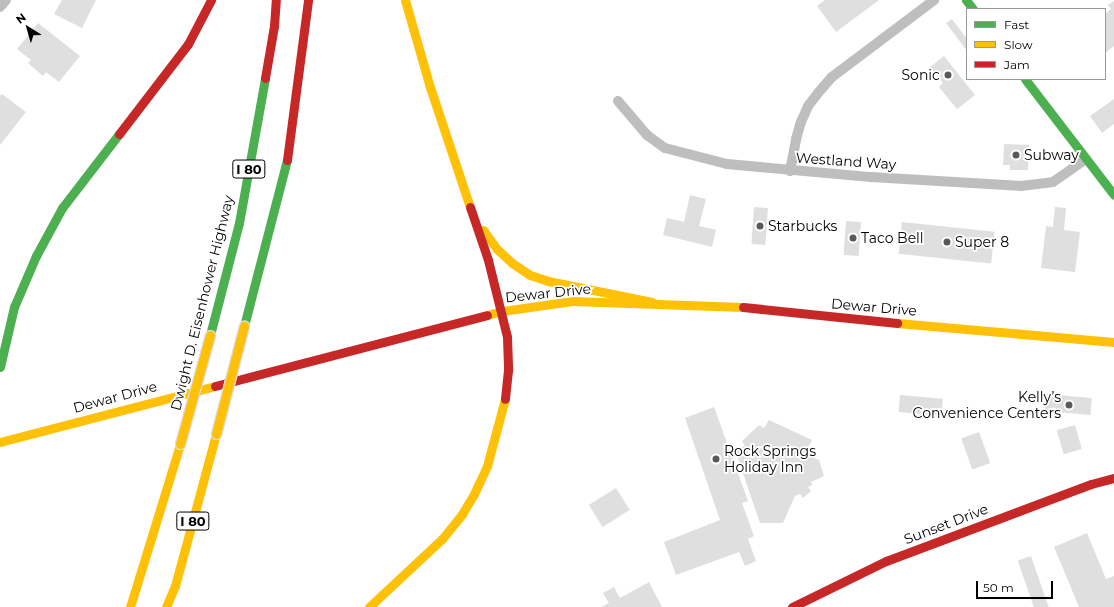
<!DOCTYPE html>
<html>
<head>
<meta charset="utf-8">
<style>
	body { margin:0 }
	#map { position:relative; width:1114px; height:607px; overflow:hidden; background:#fff; font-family:Montserrat,sans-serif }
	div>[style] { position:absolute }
	.building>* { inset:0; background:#dfdfdf; transform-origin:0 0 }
	.street>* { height:10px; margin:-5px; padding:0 5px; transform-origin:5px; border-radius:5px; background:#bebebe }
	.fast>* { height:9px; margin:-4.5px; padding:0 4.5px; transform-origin:4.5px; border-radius:4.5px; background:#4caf50 }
	.slow>* { height:9px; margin:-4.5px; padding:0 4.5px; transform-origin:4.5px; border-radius:4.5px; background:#ffc107 }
	.jam>* { height:9px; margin:-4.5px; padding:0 4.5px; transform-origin:4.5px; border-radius:4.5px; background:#c62828 }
	.bridges { filter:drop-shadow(1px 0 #dbdbdb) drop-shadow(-1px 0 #dbdbdb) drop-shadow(0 1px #dbdbdb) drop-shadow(0 -1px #dbdbdb) }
	.slow-bridge>* { height:9px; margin:-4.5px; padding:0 4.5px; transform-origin:4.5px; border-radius:4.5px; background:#ffc107 }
	.dots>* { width:11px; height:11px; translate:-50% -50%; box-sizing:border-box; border:2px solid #fff; border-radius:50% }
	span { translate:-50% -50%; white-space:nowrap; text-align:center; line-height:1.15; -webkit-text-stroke:3.5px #fff; paint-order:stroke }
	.shield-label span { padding:1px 3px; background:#fff; border:1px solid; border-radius:3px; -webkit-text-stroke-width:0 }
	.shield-label { font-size:13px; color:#000; font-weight:700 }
	.poi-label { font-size:14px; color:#000 }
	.right { translate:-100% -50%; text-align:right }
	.left { translate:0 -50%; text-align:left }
	.street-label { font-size:14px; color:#000 }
	.legend { position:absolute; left:966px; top:8px; width:140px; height:72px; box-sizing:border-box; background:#fff; border:1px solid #999; margin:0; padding:5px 7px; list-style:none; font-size:12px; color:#000 }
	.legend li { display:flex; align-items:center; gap:8px; height:20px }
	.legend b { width:20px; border:1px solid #999 }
	.north { position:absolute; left:8px; top:8px; width:40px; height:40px; -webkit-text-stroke:3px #fff; paint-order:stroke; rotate:323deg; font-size:11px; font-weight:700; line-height:16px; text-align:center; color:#000 }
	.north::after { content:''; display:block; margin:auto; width:14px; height:18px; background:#000; clip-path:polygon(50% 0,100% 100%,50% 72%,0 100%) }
	.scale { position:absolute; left:976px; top:581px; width:77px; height:18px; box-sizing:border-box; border:2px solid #000; border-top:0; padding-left:5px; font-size:12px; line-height:14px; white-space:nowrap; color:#000; -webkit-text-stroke:3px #fff; paint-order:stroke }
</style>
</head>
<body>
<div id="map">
	<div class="building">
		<div style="clip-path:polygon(62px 0,96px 0,82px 28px,54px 14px)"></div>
		<div style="clip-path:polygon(825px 0,879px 0,836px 32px,817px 6px)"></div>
		<div style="clip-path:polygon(1114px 1px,1114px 46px,1105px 53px,1105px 14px,1111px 9px,1108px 5px)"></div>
		<div style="clip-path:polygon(952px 19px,967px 39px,967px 51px,946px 23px)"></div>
		<div style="clip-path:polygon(38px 23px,80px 56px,59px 82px,46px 72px,43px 76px,28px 63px,31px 60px,17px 49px)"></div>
		<div style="clip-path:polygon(944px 56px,975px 95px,957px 109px,939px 87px,943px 83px,930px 67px)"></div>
		<div style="clip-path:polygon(2px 94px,26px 112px,0 145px,0 96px)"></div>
		<div style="clip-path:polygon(1114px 99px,1114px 124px,1102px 133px,1090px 116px)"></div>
		<div style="clip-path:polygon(1004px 144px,1029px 145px,1028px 170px,1010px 170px,1010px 165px,1003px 165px)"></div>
		<div style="clip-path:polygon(690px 195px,706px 199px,699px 226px,716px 230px,712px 247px,663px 235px,667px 218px,684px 222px)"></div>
		<div style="left:754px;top:207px;width:14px;height:37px;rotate:4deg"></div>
		<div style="clip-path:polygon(1055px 207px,1066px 208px,1064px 230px,1080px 232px,1075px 272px,1041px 268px,1046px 226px,1053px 227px)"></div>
		<div style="left:846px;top:221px;width:15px;height:34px;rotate:4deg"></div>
		<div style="left:902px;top:222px;width:93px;height:32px;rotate:6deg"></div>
		<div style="left:1046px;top:394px;width:46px;height:17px;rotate:5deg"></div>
		<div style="left:900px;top:395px;width:43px;height:17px;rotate:5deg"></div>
		<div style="clip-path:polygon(714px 407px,748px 501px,742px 503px,754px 536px,748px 539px,756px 561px,745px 566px,739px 552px,676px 575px,664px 542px,720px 520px,685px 418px)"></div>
		<div style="clip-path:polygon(769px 420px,812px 440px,805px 454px,819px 460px,824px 476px,811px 482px,812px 485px,808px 487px,811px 491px,803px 498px,800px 494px,795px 496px,783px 523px,760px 523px,735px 450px,745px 446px,742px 441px,759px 425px,764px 428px)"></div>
		<div style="left:1075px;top:425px;width:25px;height:19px;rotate:74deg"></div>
		<div style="left:979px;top:432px;width:33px;height:19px;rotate:70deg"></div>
		<div style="left:616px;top:488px;width:26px;height:32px;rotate:58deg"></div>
		<div style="clip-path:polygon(1087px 533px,1106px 579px,1114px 576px,1114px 607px,1079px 607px,1054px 547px)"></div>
		<div style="left:1031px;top:556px;width:54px;height:14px;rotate:71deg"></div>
		<div style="clip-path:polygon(649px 582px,662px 607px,601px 607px,609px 603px,603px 593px,614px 587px,620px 598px)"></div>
	</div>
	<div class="street">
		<div style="left:0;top:7px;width:9px;rotate:-49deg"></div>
		<div style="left:618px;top:101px;width:45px;rotate:49.5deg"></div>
		<div style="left:647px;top:135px;width:22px;rotate:36deg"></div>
		<div style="left:665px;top:148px;width:64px;rotate:14.5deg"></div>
		<div style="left:727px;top:164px;width:145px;rotate:5.2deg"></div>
		<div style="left:871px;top:177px;width:150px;rotate:3.4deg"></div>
		<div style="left:1021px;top:186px;width:32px;rotate:-7deg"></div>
		<div style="left:1053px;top:182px;width:40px;rotate:-34.9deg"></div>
		<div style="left:790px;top:171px;width:33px;rotate:-79deg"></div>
		<div style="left:796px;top:139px;width:18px;rotate:-74deg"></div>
		<div style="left:801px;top:122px;width:17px;rotate:-66deg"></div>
		<div style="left:808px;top:106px;width:16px;rotate:-52deg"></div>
		<div style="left:818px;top:93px;width:21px;rotate:-49deg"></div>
		<div style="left:832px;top:77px;width:128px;rotate:-37deg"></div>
	</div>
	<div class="fast">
		<div style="left:966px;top:0;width:11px;rotate:52deg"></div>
		<div style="left:1025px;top:79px;width:146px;rotate:52.5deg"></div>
		<div style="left:244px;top:326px;width:171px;rotate:-75.5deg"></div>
		<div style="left:210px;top:335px;width:116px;rotate:-75.5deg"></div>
		<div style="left:239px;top:223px;width:147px;rotate:-79.8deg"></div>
		<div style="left:0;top:367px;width:62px;rotate:-76.9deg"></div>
		<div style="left:14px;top:307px;width:56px;rotate:-66.7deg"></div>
		<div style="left:36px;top:256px;width:55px;rotate:-61.6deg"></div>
		<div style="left:62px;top:208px;width:93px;rotate:-52.4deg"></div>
	</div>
	<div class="slow">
		<div style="left:405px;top:0;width:91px;rotate:74deg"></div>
		<div style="left:430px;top:87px;width:126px;rotate:71.6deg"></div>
		<div style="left:483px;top:230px;width:24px;rotate:54deg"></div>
		<div style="left:497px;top:249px;width:21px;rotate:43deg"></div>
		<div style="left:512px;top:263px;width:22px;rotate:34deg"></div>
		<div style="left:530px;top:275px;width:19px;rotate:18deg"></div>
		<div style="left:548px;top:281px;width:106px;rotate:11.4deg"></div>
		<div style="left:487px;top:315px;width:16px;rotate:-15deg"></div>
		<div style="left:502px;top:311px;width:71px;rotate:-8.1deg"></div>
		<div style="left:572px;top:301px;width:171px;rotate:2deg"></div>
		<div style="left:897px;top:323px;width:218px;rotate:5deg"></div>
		<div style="left:0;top:442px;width:222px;rotate:-14.6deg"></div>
		<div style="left:130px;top:607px;width:170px;rotate:-72.9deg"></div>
		<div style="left:166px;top:607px;width:23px;rotate:-67deg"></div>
		<div style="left:175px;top:586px;width:157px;rotate:-74.9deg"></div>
		<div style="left:369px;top:607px;width:100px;rotate:-43deg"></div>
		<div style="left:442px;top:539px;width:32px;rotate:-51deg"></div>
		<div style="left:462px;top:514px;width:23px;rotate:-59deg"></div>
		<div style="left:474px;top:494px;width:31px;rotate:-65deg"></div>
		<div style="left:487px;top:466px;width:69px;rotate:-75deg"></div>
	</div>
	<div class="jam">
		<div style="left:265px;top:78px;width:53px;rotate:-80.2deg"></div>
		<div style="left:274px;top:26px;width:26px;rotate:-86deg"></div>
		<div style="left:119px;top:134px;width:113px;rotate:-52.5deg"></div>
		<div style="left:188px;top:44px;width:50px;rotate:-62.4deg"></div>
		<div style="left:287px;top:160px;width:161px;rotate:-82.5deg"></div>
		<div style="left:470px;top:207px;width:56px;rotate:71.2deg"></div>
		<div style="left:488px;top:260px;width:79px;rotate:76.1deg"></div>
		<div style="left:507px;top:337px;width:33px;rotate:88deg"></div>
		<div style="left:508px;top:370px;width:29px;rotate:96deg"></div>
		<div style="left:743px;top:307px;width:155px;rotate:5.9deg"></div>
		<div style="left:215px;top:386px;width:281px;rotate:-14.6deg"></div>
		<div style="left:792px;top:607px;width:105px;rotate:-26.1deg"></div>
		<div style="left:886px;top:561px;width:219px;rotate:-20.6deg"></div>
		<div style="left:1091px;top:484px;width:24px;rotate:-15deg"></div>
	</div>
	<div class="bridges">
		<div class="slow-bridge">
			<div style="left:216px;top:434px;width:112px;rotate:-75.5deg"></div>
			<div style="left:180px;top:444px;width:113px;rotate:-74.6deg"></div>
		</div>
	</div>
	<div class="dots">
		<div style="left:948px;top:75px;background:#595959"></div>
		<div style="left:1016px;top:155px;background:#595959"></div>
		<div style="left:760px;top:226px;background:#595959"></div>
		<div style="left:853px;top:238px;background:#595959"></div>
		<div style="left:947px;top:242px;background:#595959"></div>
		<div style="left:1069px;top:405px;background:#595959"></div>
		<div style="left:716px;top:459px;background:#595959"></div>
	</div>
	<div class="shield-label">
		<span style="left:249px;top:169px">I 80</span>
		<span style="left:193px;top:521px">I 80</span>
	</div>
	<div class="poi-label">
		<span class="right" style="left:940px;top:75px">Sonic</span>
		<span class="left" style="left:1024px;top:155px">Subway</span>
		<span class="left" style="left:768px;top:226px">Starbucks</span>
		<span class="left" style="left:861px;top:238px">Taco Bell</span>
		<span class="left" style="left:955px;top:242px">Super 8</span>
		<span class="right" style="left:1061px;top:405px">Kelly’s<br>Convenience Centers</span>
		<span class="left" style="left:724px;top:459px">Rock Springs<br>Holiday Inn</span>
	</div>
	<div class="street-label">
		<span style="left:846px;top:161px;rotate:4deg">Westland Way</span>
		<span style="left:548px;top:293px;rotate:-6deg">Dewar Drive</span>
		<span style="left:202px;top:303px;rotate:-76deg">Dwight D. Eisenhower Highway</span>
		<span style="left:874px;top:307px;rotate:5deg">Dewar Drive</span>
		<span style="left:115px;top:397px;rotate:-15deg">Dewar Drive</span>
		<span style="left:946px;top:524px;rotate:-21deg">Sunset Drive</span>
	</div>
	<ul class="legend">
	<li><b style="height:5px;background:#4caf50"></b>Fast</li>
	<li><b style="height:5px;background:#ffc107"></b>Slow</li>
	<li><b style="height:5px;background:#c62828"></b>Jam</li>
	</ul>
	<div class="north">N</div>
	<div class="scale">50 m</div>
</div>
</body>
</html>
